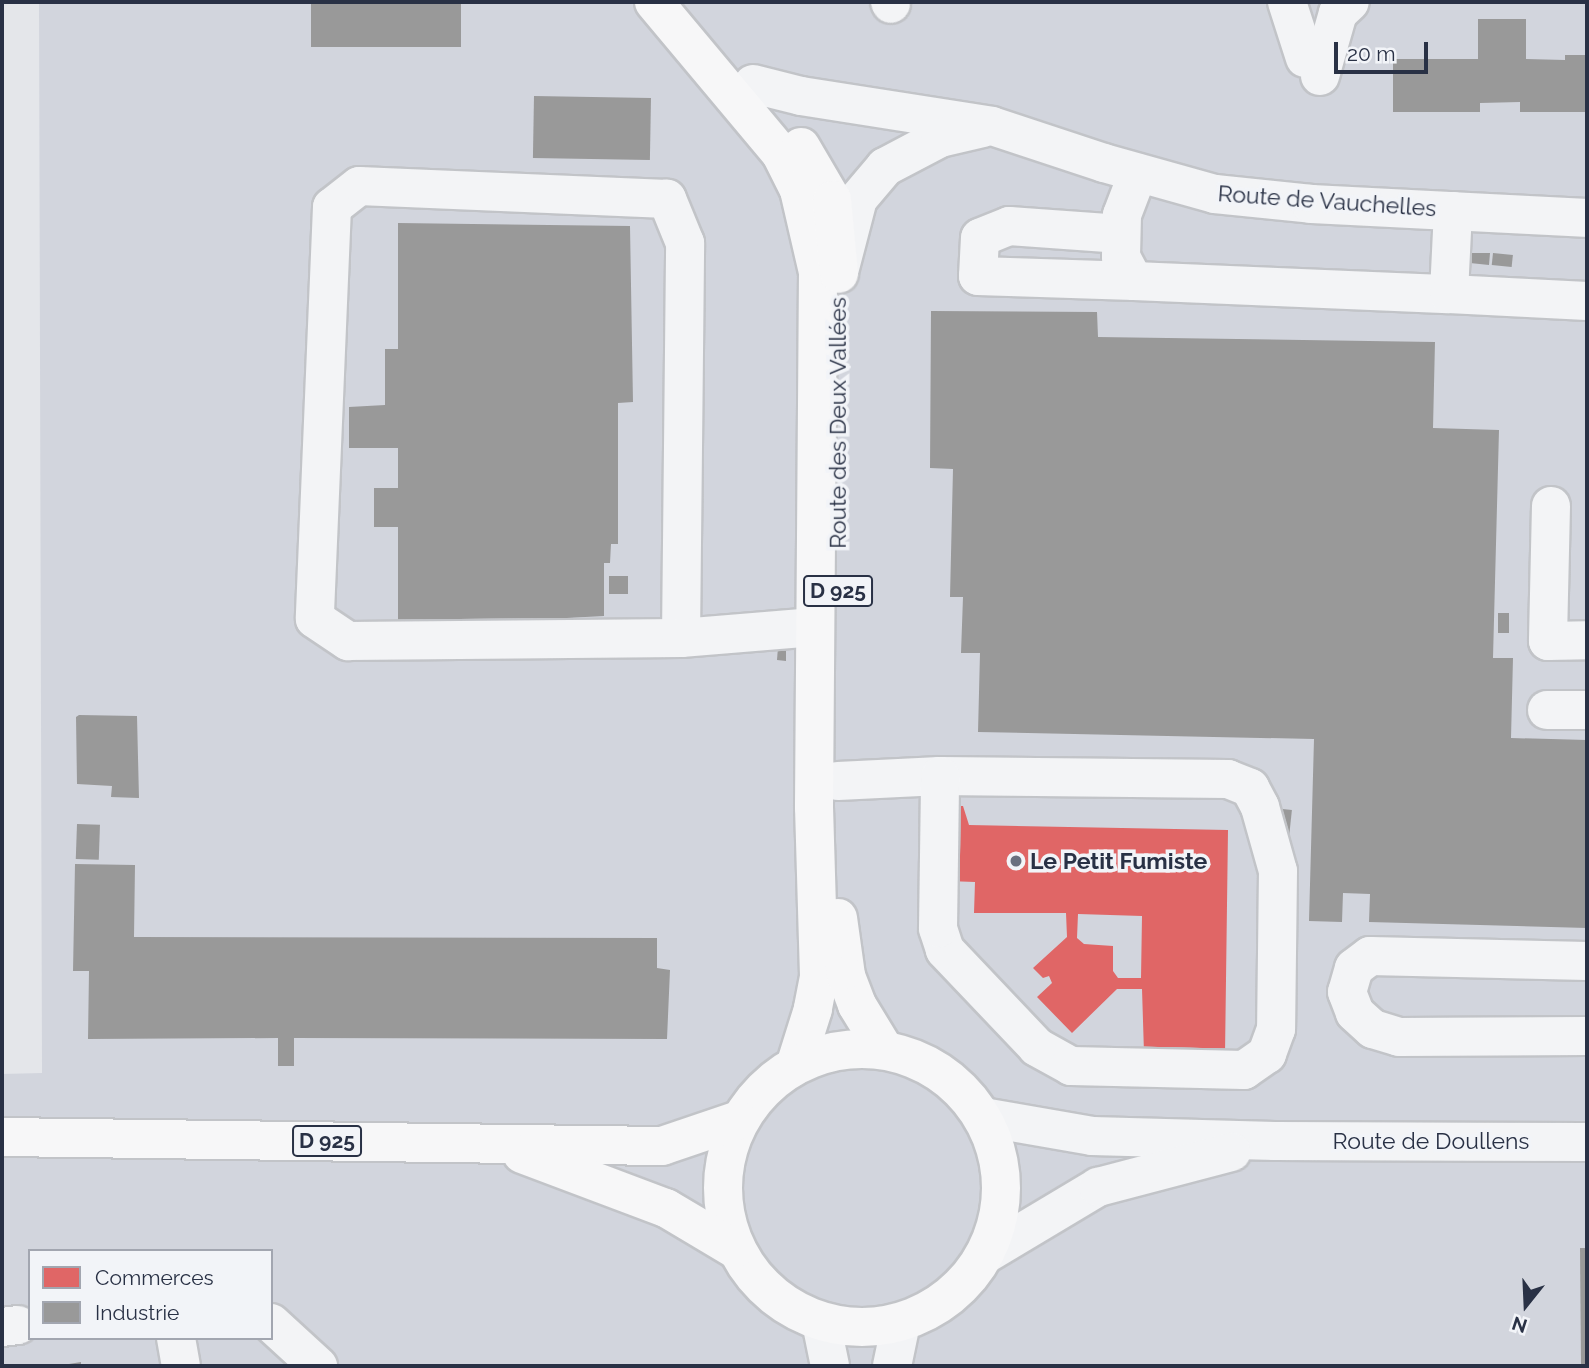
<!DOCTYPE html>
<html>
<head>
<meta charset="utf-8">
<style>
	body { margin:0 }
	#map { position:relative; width:1589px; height:1368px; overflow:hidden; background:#e4e6ea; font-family:Raleway,sans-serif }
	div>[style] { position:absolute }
	.built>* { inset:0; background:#d2d5dd }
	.shops>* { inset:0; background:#e06666 }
	.industry>* { inset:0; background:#999; transform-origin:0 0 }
	.roads { filter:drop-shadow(2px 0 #c2c4c8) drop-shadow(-2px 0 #c2c4c8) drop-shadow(0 2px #c2c4c8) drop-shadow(0 -2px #c2c4c8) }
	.minor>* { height:38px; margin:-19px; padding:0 19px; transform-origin:19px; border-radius:19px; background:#f3f4f6 }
	.major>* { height:38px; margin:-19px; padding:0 19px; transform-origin:19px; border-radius:19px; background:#f7f7f8 }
	.major>.ring { margin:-19px; padding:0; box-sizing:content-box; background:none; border:38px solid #f7f7f8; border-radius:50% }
	.dots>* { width:19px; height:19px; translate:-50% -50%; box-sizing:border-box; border:4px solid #f2f4f8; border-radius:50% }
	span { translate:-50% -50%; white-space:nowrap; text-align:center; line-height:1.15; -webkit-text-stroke:7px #f2f4f8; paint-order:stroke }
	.shield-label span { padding:2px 5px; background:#f2f4f8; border:2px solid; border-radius:5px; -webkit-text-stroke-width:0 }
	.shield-label { font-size:21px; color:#293145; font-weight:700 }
	.street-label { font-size:23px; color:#293145 }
	.poi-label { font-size:23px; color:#293145; font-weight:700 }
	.left { translate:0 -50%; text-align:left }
	.frame { position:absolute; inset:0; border:4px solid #293145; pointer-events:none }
	.legend { position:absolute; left:28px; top:1249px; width:245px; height:91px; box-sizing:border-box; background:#f2f4f8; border:2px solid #a2a6b0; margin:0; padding:9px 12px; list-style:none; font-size:21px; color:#293145 }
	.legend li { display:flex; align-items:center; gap:14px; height:35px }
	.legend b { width:35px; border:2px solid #a2a6b0 }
	.north { position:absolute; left:1491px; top:1270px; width:70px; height:70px; -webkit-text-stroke:5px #f2f4f8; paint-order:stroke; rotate:198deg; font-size:19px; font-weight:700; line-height:28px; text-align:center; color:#293145 }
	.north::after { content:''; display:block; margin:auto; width:24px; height:32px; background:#293145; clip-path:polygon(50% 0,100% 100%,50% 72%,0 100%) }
	.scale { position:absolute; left:1334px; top:42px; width:94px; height:32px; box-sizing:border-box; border:4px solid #293145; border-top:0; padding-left:9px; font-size:21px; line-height:24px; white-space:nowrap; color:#293145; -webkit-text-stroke:5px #f2f4f8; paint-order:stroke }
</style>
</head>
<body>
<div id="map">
	<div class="built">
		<div style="clip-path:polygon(evenodd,39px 2px,1587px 2px,1587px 1366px,2px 1366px,2px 1074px,42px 1073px,39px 2px,30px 1251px,271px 1251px,271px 1338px,30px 1338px,30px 1251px)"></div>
	</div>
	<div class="shops">
		<div style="clip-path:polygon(evenodd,954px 806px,963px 806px,969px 825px,1228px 830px,1225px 1055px,1144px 1053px,1142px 989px,1117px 989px,1072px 1033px,1037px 997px,1052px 983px,1049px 976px,1043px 978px,1033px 968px,1067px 937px,1066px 913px,974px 913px,975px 882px,948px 881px,954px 806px,1078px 914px,1142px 916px,1141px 978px,1118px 978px,1113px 971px,1113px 946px,1084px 944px,1077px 938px,1078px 914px)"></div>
	</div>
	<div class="industry">
		<div style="left:311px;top:2px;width:150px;height:45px"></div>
		<div style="clip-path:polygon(1478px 19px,1526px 19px,1526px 59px,1565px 60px,1565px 55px,1587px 55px,1587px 112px,1520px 112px,1520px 102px,1480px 103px,1480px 112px,1393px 112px,1393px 59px,1478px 59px)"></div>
		<div style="left:534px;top:96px;width:117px;height:62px;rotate:1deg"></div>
		<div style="clip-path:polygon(398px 223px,630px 226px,633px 402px,618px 403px,618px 544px,611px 544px,610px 563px,604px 563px,604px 616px,548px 619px,548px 626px,398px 625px,398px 527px,374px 527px,374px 488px,398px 488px,398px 448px,349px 448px,349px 407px,385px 405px,385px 349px,398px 349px)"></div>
		<div style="clip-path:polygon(1470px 253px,1490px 253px,1489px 265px,1470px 263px)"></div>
		<div style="left:1493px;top:253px;width:20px;height:12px;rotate:6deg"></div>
		<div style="clip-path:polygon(931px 311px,1097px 312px,1098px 337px,1435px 342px,1433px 428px,1499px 430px,1493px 658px,1513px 658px,1511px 738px,1587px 740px,1587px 928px,1369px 922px,1370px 894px,1343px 893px,1342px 922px,1309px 921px,1314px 739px,978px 732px,980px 653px,961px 653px,963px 597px,950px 597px,953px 469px,930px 468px)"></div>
		<div style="left:609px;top:576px;width:19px;height:18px"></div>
		<div style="left:1498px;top:613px;width:11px;height:20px"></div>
		<div style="clip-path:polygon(778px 647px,786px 647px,786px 661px,777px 660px)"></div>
		<div style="clip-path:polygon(79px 715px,137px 716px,139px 798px,111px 797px,112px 786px,77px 784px,76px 717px)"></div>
		<div style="left:1273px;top:808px;width:19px;height:36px;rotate:6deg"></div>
		<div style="left:77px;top:824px;width:23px;height:35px;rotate:2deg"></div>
		<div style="clip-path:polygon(75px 864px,135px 865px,134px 937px,657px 938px,657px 968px,670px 970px,667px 1039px,294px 1038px,294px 1066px,278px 1066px,278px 1038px,88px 1039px,89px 971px,73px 971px)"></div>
		<div style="clip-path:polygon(1580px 1248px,1587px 1248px,1587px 1366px,1581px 1366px)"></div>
		<div style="clip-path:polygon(81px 1362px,81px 1366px,63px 1366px,63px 1365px)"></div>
	</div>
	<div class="roads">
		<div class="minor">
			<div style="left:890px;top:2px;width:2px;rotate:63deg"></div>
			<div style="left:1287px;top:2px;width:59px;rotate:72.2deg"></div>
			<div style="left:1320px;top:76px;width:66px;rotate:-74.1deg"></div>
			<div style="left:1338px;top:13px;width:16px;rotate:-43deg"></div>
			<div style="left:753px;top:84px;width:49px;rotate:14deg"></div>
			<div style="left:801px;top:96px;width:193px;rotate:8.9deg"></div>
			<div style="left:992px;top:126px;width:118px;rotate:18.3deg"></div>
			<div style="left:1104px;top:163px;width:115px;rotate:15.6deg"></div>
			<div style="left:1215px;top:194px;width:97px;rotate:5.9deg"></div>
			<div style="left:1311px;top:204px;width:276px;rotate:2.9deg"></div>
			<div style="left:1138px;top:173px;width:45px;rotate:110.9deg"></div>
			<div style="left:1122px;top:215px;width:42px;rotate:91.4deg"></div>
			<div style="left:1121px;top:257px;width:27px;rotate:62deg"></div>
			<div style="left:1134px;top:281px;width:315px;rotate:2.4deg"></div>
			<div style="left:1453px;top:211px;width:83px;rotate:92.8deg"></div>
			<div style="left:1449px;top:294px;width:138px;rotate:2.9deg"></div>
			<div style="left:1121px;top:234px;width:112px;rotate:-175.9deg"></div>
			<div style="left:1009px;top:226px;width:31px;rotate:158deg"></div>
			<div style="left:980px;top:238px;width:38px;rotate:93deg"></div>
			<div style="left:978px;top:276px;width:156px;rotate:1.8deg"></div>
			<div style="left:840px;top:268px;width:71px;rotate:-75.4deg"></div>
			<div style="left:858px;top:199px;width:42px;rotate:-49.8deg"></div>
			<div style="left:885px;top:167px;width:62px;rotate:-27.8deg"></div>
			<div style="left:940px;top:138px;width:44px;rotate:-13.1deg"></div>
			<div style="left:1551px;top:506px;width:135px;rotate:91.3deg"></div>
			<div style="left:1548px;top:641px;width:39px;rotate:-1deg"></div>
			<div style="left:681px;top:638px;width:395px;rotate:-89.4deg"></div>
			<div style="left:685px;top:243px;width:48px;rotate:-112.2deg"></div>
			<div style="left:667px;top:199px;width:308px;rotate:-177.6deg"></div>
			<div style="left:359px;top:186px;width:34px;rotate:142deg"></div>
			<div style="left:332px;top:207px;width:412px;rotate:92.4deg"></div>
			<div style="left:315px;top:619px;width:40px;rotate:34deg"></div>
			<div style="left:348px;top:641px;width:333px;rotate:-0.5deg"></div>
			<div style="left:681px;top:638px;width:134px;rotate:-4.7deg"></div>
			<div style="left:1547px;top:710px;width:40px"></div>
			<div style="left:838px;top:781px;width:102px;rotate:-2.8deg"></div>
			<div style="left:940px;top:776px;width:288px;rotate:0.6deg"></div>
			<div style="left:1228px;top:779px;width:24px;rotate:22deg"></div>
			<div style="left:1250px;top:788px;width:21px;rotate:62deg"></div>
			<div style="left:1260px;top:807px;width:66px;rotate:74.3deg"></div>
			<div style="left:1278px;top:871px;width:158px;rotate:90.7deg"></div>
			<div style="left:1276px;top:1029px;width:27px;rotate:110deg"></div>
			<div style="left:1267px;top:1054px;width:28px;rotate:145deg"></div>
			<div style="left:1244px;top:1070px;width:173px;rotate:-178.7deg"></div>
			<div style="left:1071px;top:1066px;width:39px;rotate:-151deg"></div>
			<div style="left:1037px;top:1047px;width:134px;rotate:-133.5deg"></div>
			<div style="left:945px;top:950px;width:23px;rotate:-108deg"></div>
			<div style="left:938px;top:928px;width:152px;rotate:-89.2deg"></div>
			<div style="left:1587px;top:961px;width:217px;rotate:-178.7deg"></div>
			<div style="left:1370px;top:956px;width:20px;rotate:143deg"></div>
			<div style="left:1354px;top:968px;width:25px;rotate:106deg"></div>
			<div style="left:1347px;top:992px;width:22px;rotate:69deg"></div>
			<div style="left:1355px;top:1013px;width:24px;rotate:42deg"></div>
			<div style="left:1373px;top:1029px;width:27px;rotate:17deg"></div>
			<div style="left:1399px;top:1037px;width:188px;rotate:-0.3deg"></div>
			<div style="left:983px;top:1117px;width:111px;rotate:9.9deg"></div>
			<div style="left:1092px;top:1136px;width:183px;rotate:1.6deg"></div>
			<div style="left:1275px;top:1141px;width:312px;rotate:0.2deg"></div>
			<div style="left:986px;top:1254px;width:131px;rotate:-30.9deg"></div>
			<div style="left:1098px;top:1187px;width:138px;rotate:-14.7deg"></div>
			<div style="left:821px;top:1322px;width:45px;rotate:78.4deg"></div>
			<div style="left:271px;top:1323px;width:64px;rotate:42.5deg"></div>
			<div style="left:2px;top:1327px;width:16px;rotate:-7deg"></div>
			<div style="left:176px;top:1338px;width:28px;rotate:80deg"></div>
			<div style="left:892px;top:1366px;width:44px;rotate:-78.2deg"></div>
		</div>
		<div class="major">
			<div style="left:654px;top:2px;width:198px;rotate:50.1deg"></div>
			<div style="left:781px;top:154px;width:40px;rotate:63.4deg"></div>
			<div style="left:799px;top:190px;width:84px;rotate:77deg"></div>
			<div style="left:818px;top:272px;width:535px;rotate:90.43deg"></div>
			<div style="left:814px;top:807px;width:170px;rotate:88.3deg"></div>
			<div style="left:819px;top:977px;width:33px;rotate:101deg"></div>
			<div style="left:813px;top:1009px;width:57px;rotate:107.5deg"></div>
			<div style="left:801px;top:147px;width:61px;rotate:59.7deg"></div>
			<div style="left:832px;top:200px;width:74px;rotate:84.6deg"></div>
			<div style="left:838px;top:918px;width:59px;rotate:82.1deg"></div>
			<div style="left:846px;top:976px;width:31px;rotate:69deg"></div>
			<div style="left:857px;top:1005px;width:52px;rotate:58.5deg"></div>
			<div class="ring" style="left:723px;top:1049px;width:240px;height:240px"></div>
			<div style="left:2px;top:1137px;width:660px;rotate:0.78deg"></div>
			<div style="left:662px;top:1146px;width:81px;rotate:-18.7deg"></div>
			<div style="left:522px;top:1154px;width:154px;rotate:20.6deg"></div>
			<div style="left:666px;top:1208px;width:80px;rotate:30.7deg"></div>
		</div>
	</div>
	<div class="dots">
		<div style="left:1016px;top:861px;background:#6a707f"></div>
	</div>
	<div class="shield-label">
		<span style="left:838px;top:591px">D 925</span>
		<span style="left:327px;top:1141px">D 925</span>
	</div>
	<div class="street-label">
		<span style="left:1327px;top:201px;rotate:4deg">Route de Vauchelles</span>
		<span style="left:838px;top:423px;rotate:-90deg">Route des Deux Vallées</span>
		<span style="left:1431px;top:1141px">Route de Doullens</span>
	</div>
	<div class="poi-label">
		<span class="left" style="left:1030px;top:861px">Le Petit Fumiste</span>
	</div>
	<div class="frame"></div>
	<ul class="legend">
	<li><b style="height:19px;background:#e06666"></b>Commerces</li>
	<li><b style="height:19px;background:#999"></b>Industrie</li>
	</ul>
	<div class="north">N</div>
	<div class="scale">20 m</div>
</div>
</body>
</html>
